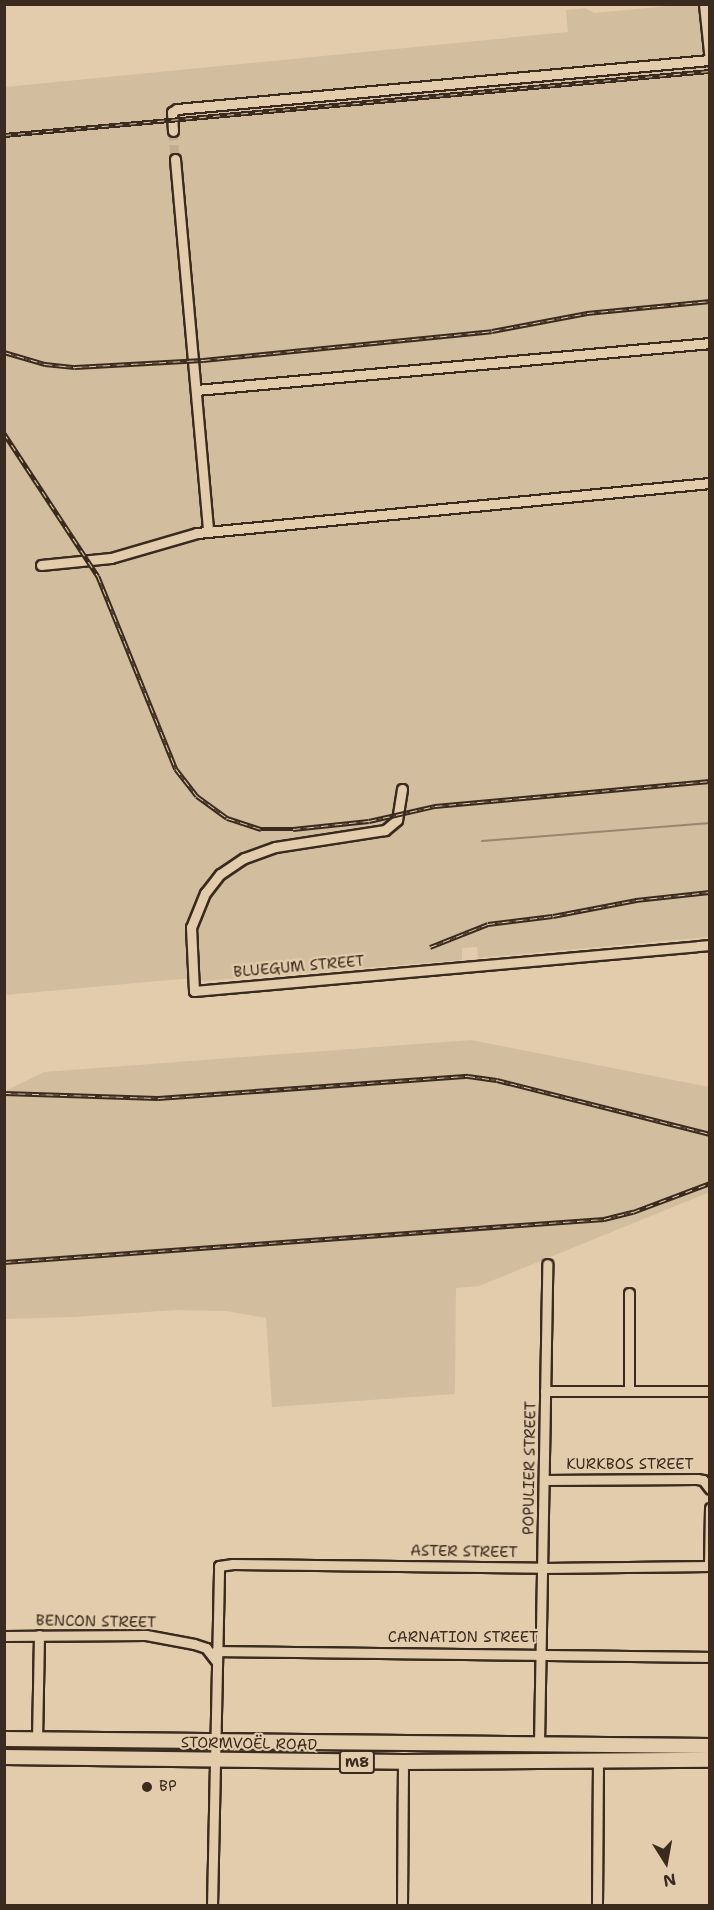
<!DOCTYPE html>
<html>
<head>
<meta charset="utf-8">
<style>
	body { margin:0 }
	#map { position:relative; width:714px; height:1910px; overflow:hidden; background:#e3ccac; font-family:"Shantell Sans",sans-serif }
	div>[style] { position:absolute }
	.built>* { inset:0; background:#d3bd9f }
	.stream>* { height:2px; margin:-1px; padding:0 1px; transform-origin:1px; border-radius:1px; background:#9a866e }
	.street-tunnel>* { height:9px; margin-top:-4.5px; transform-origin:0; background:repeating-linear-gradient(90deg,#c1ac90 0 9px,transparent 0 13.5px) }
	.roads { filter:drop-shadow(2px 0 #3b2a1e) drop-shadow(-2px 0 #3b2a1e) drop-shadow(0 2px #3b2a1e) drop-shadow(0 -2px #3b2a1e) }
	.street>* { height:9px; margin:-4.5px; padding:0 4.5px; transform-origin:4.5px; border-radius:4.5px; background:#e3ccac }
	.primary>* { height:14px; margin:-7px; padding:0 7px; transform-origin:7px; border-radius:7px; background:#e3ccac }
	.rail>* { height:4.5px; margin-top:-2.25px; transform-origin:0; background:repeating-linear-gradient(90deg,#e3ccac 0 7px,#3b2a1e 0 14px); box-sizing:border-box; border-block:2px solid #3b2a1e }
	.dots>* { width:16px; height:16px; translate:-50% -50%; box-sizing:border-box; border:3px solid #e3ccac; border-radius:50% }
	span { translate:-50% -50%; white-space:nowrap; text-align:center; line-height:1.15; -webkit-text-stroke:4.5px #e3ccac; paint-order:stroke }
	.shield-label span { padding:2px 4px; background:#e3ccac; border:2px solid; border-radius:4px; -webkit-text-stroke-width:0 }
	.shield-label { font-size:14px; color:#3b2a1e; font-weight:700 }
	.street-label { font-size:15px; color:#3b2a1e }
	.poi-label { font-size:15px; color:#3b2a1e }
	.left { translate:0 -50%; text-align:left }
	.frame { position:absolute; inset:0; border:6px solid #3b2a1e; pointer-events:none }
	.north { position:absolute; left:636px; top:1832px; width:60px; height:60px; -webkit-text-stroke:4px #e3ccac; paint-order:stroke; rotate:169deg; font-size:16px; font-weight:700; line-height:24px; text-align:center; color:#3b2a1e }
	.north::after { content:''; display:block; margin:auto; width:21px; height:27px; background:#3b2a1e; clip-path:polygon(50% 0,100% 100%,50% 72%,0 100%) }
</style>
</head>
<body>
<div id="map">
	<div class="built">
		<div style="clip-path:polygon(679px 5px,709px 5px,709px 937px,478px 958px,477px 947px,462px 948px,462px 960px,204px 981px,198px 978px,169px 980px,5px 995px,5px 87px,568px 32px,566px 10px,585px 8px,594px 13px)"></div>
		<div style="clip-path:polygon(471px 1040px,709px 1087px,710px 1192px,479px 1286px,456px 1288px,455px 1394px,272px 1407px,266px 1318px,226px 1311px,176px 1310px,74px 1317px,5px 1319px,5px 1091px,44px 1072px)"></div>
	</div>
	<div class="stream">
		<div style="left:482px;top:841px;width:229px;rotate:-4.5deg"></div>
	</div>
	<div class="street-tunnel">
		<div style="left:173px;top:131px;width:28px;rotate:86deg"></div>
	</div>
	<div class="roads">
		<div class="street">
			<div style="left:704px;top:4px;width:57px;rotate:84deg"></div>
			<div style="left:173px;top:131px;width:19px;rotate:-93deg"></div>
			<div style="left:172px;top:112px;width:6px;rotate:-31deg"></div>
			<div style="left:177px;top:109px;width:534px;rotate:-5.26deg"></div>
			<div style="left:175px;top:159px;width:374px;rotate:84.9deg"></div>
			<div style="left:196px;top:390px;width:516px;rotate:-5.22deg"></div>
			<div style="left:41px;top:565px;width:70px;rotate:-5.7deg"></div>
			<div style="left:111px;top:558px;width:90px;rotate:-16.2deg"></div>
			<div style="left:197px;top:533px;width:515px;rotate:-5.57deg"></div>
			<div style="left:402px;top:789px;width:31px;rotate:99deg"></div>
			<div style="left:397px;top:820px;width:16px;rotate:140deg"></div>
			<div style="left:385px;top:830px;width:111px;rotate:171.2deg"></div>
			<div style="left:275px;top:847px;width:33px;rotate:160deg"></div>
			<div style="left:244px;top:858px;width:29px;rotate:146deg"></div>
			<div style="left:220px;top:874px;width:24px;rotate:128deg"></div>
			<div style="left:205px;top:893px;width:37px;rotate:112deg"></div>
			<div style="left:191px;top:927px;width:64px;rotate:87.3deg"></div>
			<div style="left:194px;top:991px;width:518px;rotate:-5.09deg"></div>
			<div style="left:629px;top:1389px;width:96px;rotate:-90deg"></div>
			<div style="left:545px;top:1391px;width:165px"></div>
			<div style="left:544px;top:1480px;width:153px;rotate:-0.4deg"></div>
			<div style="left:697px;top:1479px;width:6px;rotate:9deg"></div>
			<div style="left:703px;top:1480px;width:11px;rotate:52deg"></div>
			<div style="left:709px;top:1566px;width:58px;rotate:-89deg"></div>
			<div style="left:4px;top:1636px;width:142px;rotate:-0.4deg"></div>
			<div style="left:146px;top:1635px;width:49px;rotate:10.6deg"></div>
			<div style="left:194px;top:1644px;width:13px;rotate:18deg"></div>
			<div style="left:206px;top:1648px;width:16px;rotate:52deg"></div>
			<div style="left:216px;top:1651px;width:494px;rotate:0.7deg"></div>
			<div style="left:37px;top:1740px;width:105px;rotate:-88.9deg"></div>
			<div style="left:539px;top:1744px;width:480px;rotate:-89deg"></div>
			<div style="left:212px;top:1906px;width:340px;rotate:-88.8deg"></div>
			<div style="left:219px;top:1566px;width:14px;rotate:-8deg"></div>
			<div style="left:233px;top:1564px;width:311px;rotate:0.7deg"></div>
			<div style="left:544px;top:1568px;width:166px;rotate:-0.7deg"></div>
			<div style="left:402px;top:1906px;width:144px;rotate:-89.6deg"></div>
			<div style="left:597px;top:1906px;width:148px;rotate:-89.6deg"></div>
		</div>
		<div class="primary">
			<div style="left:4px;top:1739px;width:706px;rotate:0.57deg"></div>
			<div style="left:4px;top:1757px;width:399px;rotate:0.7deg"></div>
			<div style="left:403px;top:1762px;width:307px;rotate:-0.4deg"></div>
		</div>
	</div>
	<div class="rail">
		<div style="left:4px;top:135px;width:709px;rotate:-5.18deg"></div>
		<div style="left:4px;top:352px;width:43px;rotate:16.3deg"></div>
		<div style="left:45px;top:364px;width:30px;rotate:6deg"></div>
		<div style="left:75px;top:367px;width:128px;rotate:-3.1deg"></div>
		<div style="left:203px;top:360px;width:290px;rotate:-5.7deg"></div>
		<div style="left:492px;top:331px;width:97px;rotate:-10.7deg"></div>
		<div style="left:587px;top:313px;width:124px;rotate:-5.6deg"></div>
		<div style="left:4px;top:433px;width:171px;rotate:56.7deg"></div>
		<div style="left:98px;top:576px;width:208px;rotate:68deg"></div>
		<div style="left:176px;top:769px;width:34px;rotate:52deg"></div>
		<div style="left:197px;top:796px;width:37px;rotate:36deg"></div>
		<div style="left:227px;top:818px;width:36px;rotate:18deg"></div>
		<div style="left:261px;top:829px;width:32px"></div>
		<div style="left:293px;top:829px;width:76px;rotate:-6deg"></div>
		<div style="left:369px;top:821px;width:68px;rotate:-12.8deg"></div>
		<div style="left:435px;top:806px;width:276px;rotate:-5.2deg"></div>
		<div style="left:430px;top:947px;width:62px;rotate:-21.6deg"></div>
		<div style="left:488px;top:924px;width:65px;rotate:-7deg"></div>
		<div style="left:553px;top:916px;width:85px;rotate:-10.9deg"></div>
		<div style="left:636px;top:900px;width:74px;rotate:-6.2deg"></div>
		<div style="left:4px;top:1093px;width:154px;rotate:1.9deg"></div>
		<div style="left:158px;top:1098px;width:311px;rotate:-4.1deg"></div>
		<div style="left:468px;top:1076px;width:29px;rotate:8deg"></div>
		<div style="left:497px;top:1080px;width:220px;rotate:14.2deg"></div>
		<div style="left:4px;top:1262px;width:602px;rotate:-4.1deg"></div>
		<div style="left:604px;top:1219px;width:30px;rotate:-14deg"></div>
		<div style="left:633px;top:1212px;width:82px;rotate:-20.6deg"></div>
	</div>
	<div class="dots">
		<div style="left:147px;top:1787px;background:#3b2a1e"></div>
	</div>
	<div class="shield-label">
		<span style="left:357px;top:1762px">M8</span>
	</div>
	<div class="street-label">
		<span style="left:299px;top:967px;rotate:-5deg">BLUEGUM STREET</span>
		<span style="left:630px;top:1465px">KURKBOS STREET</span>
		<span style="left:530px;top:1468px;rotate:-89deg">POPULIER STREET</span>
		<span style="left:464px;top:1552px;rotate:1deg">ASTER STREET</span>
		<span style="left:96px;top:1622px;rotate:1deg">BENCON STREET</span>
		<span style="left:463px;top:1638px">CARNATION STREET</span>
		<span style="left:249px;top:1744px;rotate:1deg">STORMVOËL ROAD</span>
	</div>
	<div class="poi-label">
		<span class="left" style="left:159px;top:1787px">BP</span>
	</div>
	<div class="frame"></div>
	<div class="north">N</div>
</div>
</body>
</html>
